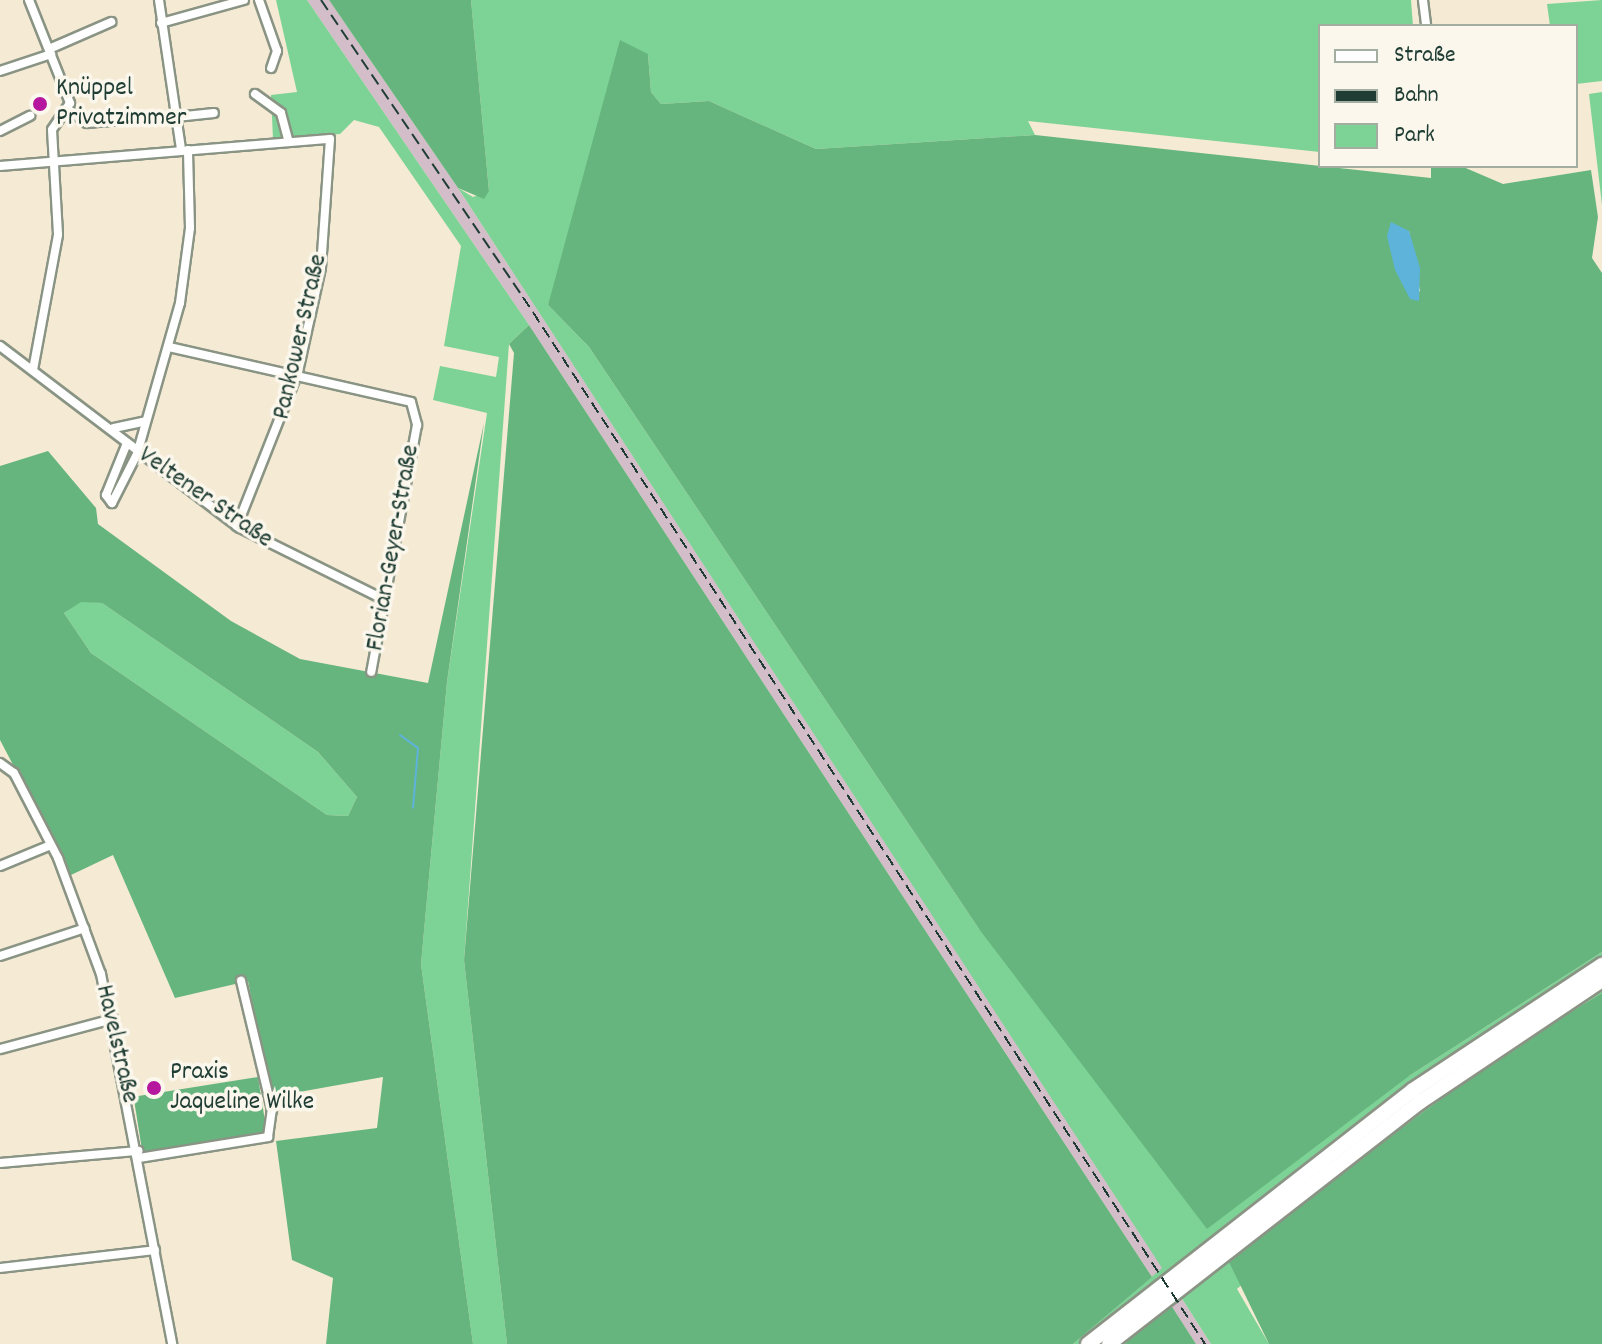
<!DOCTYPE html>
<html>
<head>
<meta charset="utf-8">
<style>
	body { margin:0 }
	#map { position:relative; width:1602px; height:1344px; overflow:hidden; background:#f5ead4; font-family:Dekko,sans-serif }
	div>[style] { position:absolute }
	.industrial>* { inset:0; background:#d2bdc8 }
	.green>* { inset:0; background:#7dd396 }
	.forest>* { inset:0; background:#66b57f; transform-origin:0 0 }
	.water>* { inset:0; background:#5eb3da }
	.stream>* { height:2px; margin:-1px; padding:0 1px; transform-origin:1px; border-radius:1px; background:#5eb3da }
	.roads { filter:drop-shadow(2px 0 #8a9484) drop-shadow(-2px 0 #8a9484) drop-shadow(0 2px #8a9484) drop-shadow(0 -2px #8a9484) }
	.street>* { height:8px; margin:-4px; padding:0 4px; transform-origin:4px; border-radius:4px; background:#fff }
	.highway>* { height:14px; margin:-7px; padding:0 7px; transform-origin:7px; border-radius:7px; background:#fff }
	.rail>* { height:2px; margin-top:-1px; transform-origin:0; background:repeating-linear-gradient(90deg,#1f3d34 0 12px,transparent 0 18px) }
	.dots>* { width:22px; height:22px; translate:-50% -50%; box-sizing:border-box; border:4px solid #fbf7ec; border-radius:50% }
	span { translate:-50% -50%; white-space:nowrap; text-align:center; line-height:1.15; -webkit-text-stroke:7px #fbf7ec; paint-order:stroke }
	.poi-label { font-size:26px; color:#1f3d34 }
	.left { translate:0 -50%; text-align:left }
	.street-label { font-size:26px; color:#1f3d34 }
	.legend { position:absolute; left:1318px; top:24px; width:260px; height:144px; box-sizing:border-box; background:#fbf7ec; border:2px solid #a3ada2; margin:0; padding:10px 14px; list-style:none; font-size:24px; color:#1f3d34 }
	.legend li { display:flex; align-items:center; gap:16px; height:40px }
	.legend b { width:40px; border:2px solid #a3ada2 }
</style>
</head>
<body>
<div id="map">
	<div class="industrial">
		<div style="clip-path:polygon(307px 0,329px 0,458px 188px,1163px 1268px,1152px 1277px,529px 325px)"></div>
		<div style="clip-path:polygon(1179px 1294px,1211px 1344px,1196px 1344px,1169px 1302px)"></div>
	</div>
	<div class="green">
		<div style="clip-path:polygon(276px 0,307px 0,529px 325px,509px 344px,464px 960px,507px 1344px,473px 1344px,421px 964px,447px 682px,487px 413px,433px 400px,440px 366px,496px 377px,499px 357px,444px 346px,461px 246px,379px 127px,354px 120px,340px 134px,273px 139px,271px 95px,297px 92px)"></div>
		<div style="clip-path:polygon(471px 0,1411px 0,1413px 26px,1320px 26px,1320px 152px,1028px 121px,1035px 135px,816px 149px,709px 101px,661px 104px,651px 92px,648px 54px,548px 305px,589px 347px,979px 929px,1409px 1076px,1602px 952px,1602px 993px,1506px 1051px,1237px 1289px,1269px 1344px,1211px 1344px,1179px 1294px,1125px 1344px,1073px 1344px,1162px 1268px,458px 188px,473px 197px,489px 191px)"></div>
		<div style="clip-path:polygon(1602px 0,1602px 81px,1576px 84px,1576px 26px,1550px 26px,1547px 4px)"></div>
		<div style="clip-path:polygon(1602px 92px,1602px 205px,1589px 94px)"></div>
		<div style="clip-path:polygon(81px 601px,102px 603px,318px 752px,357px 797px,348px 816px,327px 815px,91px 653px,64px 613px)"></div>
	</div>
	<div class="forest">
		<div style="clip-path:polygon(329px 0,471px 0,489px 191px,484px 199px,458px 188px)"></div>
		<div style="clip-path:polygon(evenodd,620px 40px,648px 54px,651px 92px,661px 104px,709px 101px,816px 149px,1035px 135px,1431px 178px,1431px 166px,1461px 166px,1503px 184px,1591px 170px,1598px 217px,1592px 258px,1602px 273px,1602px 952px,1409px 1076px,1207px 1229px,979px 929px,589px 347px,548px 305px,620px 40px,1409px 231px,1420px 291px,1410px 299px,1409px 231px)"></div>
		<div style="clip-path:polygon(529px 325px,1152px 1277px,1073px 1344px,507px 1344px,464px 960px,514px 353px,509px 344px)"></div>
		<div style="clip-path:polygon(evenodd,484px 423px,447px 682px,421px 964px,473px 1344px,326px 1344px,333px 1278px,292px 1260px,276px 1141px,377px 1128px,383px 1077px,271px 1097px,248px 981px,175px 998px,113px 855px,71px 875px,0 740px,0 466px,48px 451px,96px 508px,98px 524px,231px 621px,300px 659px,428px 683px,484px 423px,81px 602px,102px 603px,318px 752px,357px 797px,348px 816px,327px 815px,91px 653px,64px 613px,81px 602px)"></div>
		<div style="clip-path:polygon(1602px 993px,1602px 1344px,1269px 1344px,1227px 1258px,1506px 1051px)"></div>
		<div style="left:258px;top:1077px;width:57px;height:126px;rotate:81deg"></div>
		<div style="clip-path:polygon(1169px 1302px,1196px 1344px,1125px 1344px)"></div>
	</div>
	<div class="water">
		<div style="clip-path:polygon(1391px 222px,1409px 231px,1420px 268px,1419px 301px,1410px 299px,1395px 270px,1387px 236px)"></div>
	</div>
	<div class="stream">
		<div style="left:400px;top:735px;width:22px;rotate:36deg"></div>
		<div style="left:418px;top:748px;width:60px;rotate:94.8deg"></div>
	</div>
	<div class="roads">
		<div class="street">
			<div style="left:29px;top:0;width:111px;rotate:68.3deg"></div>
			<div style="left:70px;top:103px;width:32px;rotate:124deg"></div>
			<div style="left:52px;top:130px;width:105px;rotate:86.7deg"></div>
			<div style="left:58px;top:235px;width:137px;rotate:100.5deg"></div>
			<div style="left:159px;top:0;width:151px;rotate:81.6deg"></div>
			<div style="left:259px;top:0;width:54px;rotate:70.6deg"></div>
			<div style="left:277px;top:51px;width:18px;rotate:109deg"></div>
			<div style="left:1423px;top:0;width:26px;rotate:83deg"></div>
			<div style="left:161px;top:23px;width:86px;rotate:-15.5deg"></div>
			<div style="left:49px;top:49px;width:68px;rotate:-23.5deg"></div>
			<div style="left:0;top:71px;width:54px;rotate:-18.4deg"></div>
			<div style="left:255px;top:94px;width:32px;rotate:36deg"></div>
			<div style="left:281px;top:113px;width:30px;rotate:75deg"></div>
			<div style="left:69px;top:110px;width:22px;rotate:36deg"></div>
			<div style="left:87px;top:123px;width:32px;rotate:-5deg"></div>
			<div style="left:176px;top:117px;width:38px;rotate:-6deg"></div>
			<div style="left:0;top:131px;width:34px;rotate:-27deg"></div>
			<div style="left:0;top:166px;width:331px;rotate:-4.7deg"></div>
			<div style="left:330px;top:139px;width:129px;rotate:94deg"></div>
			<div style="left:321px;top:268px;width:107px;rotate:102.5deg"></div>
			<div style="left:298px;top:372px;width:166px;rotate:111.6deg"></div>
			<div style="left:0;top:346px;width:301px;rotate:37.2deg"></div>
			<div style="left:240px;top:528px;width:162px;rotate:26.4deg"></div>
			<div style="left:169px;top:347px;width:248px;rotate:12.8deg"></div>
			<div style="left:411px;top:402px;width:24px;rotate:75deg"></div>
			<div style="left:417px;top:425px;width:251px;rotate:100.5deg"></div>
			<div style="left:114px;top:428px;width:30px;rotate:-12deg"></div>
			<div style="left:127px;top:443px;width:56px;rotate:112deg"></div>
			<div style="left:106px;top:495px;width:10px;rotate:53deg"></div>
			<div style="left:112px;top:503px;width:55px;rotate:-63deg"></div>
			<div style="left:137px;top:454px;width:157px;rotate:-74.1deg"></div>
			<div style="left:180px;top:303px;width:76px;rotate:-82.4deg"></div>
			<div style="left:190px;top:228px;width:78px;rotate:-91.5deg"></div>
			<div style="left:0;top:763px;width:17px;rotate:36deg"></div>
			<div style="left:14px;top:773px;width:96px;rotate:62.6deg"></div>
			<div style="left:58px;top:858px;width:124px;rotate:69.7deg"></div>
			<div style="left:101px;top:974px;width:377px;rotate:79.1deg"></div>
			<div style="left:0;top:866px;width:55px;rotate:-22.4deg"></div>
			<div style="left:0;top:956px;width:89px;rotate:-18.2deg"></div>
			<div style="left:0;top:1049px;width:117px;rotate:-14.9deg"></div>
			<div style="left:139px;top:1158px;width:131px;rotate:-9.2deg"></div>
			<div style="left:268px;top:1137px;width:27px;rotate:-82deg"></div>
			<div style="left:272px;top:1110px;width:133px;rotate:-103.5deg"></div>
			<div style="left:0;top:1163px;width:139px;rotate:-5deg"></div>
			<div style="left:0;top:1268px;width:156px;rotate:-6.6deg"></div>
		</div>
		<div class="highway">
			<div style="left:1088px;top:1344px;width:412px;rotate:-38deg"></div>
			<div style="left:1413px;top:1090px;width:227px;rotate:-33.5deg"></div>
			<div style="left:1109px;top:1344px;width:394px;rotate:-37.9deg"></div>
			<div style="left:1420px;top:1102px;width:219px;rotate:-33.8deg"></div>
		</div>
	</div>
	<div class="rail">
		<div style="left:321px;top:0;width:359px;rotate:55.8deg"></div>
		<div style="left:523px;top:297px;width:1250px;rotate:56.92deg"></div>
	</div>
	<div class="dots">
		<div style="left:40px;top:104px;background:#b5179e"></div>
		<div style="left:154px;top:1088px;background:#b5179e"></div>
	</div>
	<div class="poi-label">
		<span class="left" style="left:56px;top:104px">Knüppel<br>Privatzimmer</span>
		<span class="left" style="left:170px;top:1088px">Praxis<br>Jaqueline Wilke</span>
	</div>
	<div class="street-label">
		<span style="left:301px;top:337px;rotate:-77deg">Pankower Straße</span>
		<span style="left:205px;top:498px;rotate:35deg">Veltener Straße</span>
		<span style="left:394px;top:548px;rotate:-80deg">Florian-Geyer-Straße</span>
		<span style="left:116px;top:1044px;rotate:77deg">Havelstraße</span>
	</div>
	<ul class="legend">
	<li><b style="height:10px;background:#fff"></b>Straße</li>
	<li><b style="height:10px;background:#1f3d34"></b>Bahn</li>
	<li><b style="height:22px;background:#7dd396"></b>Park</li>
	</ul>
</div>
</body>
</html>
